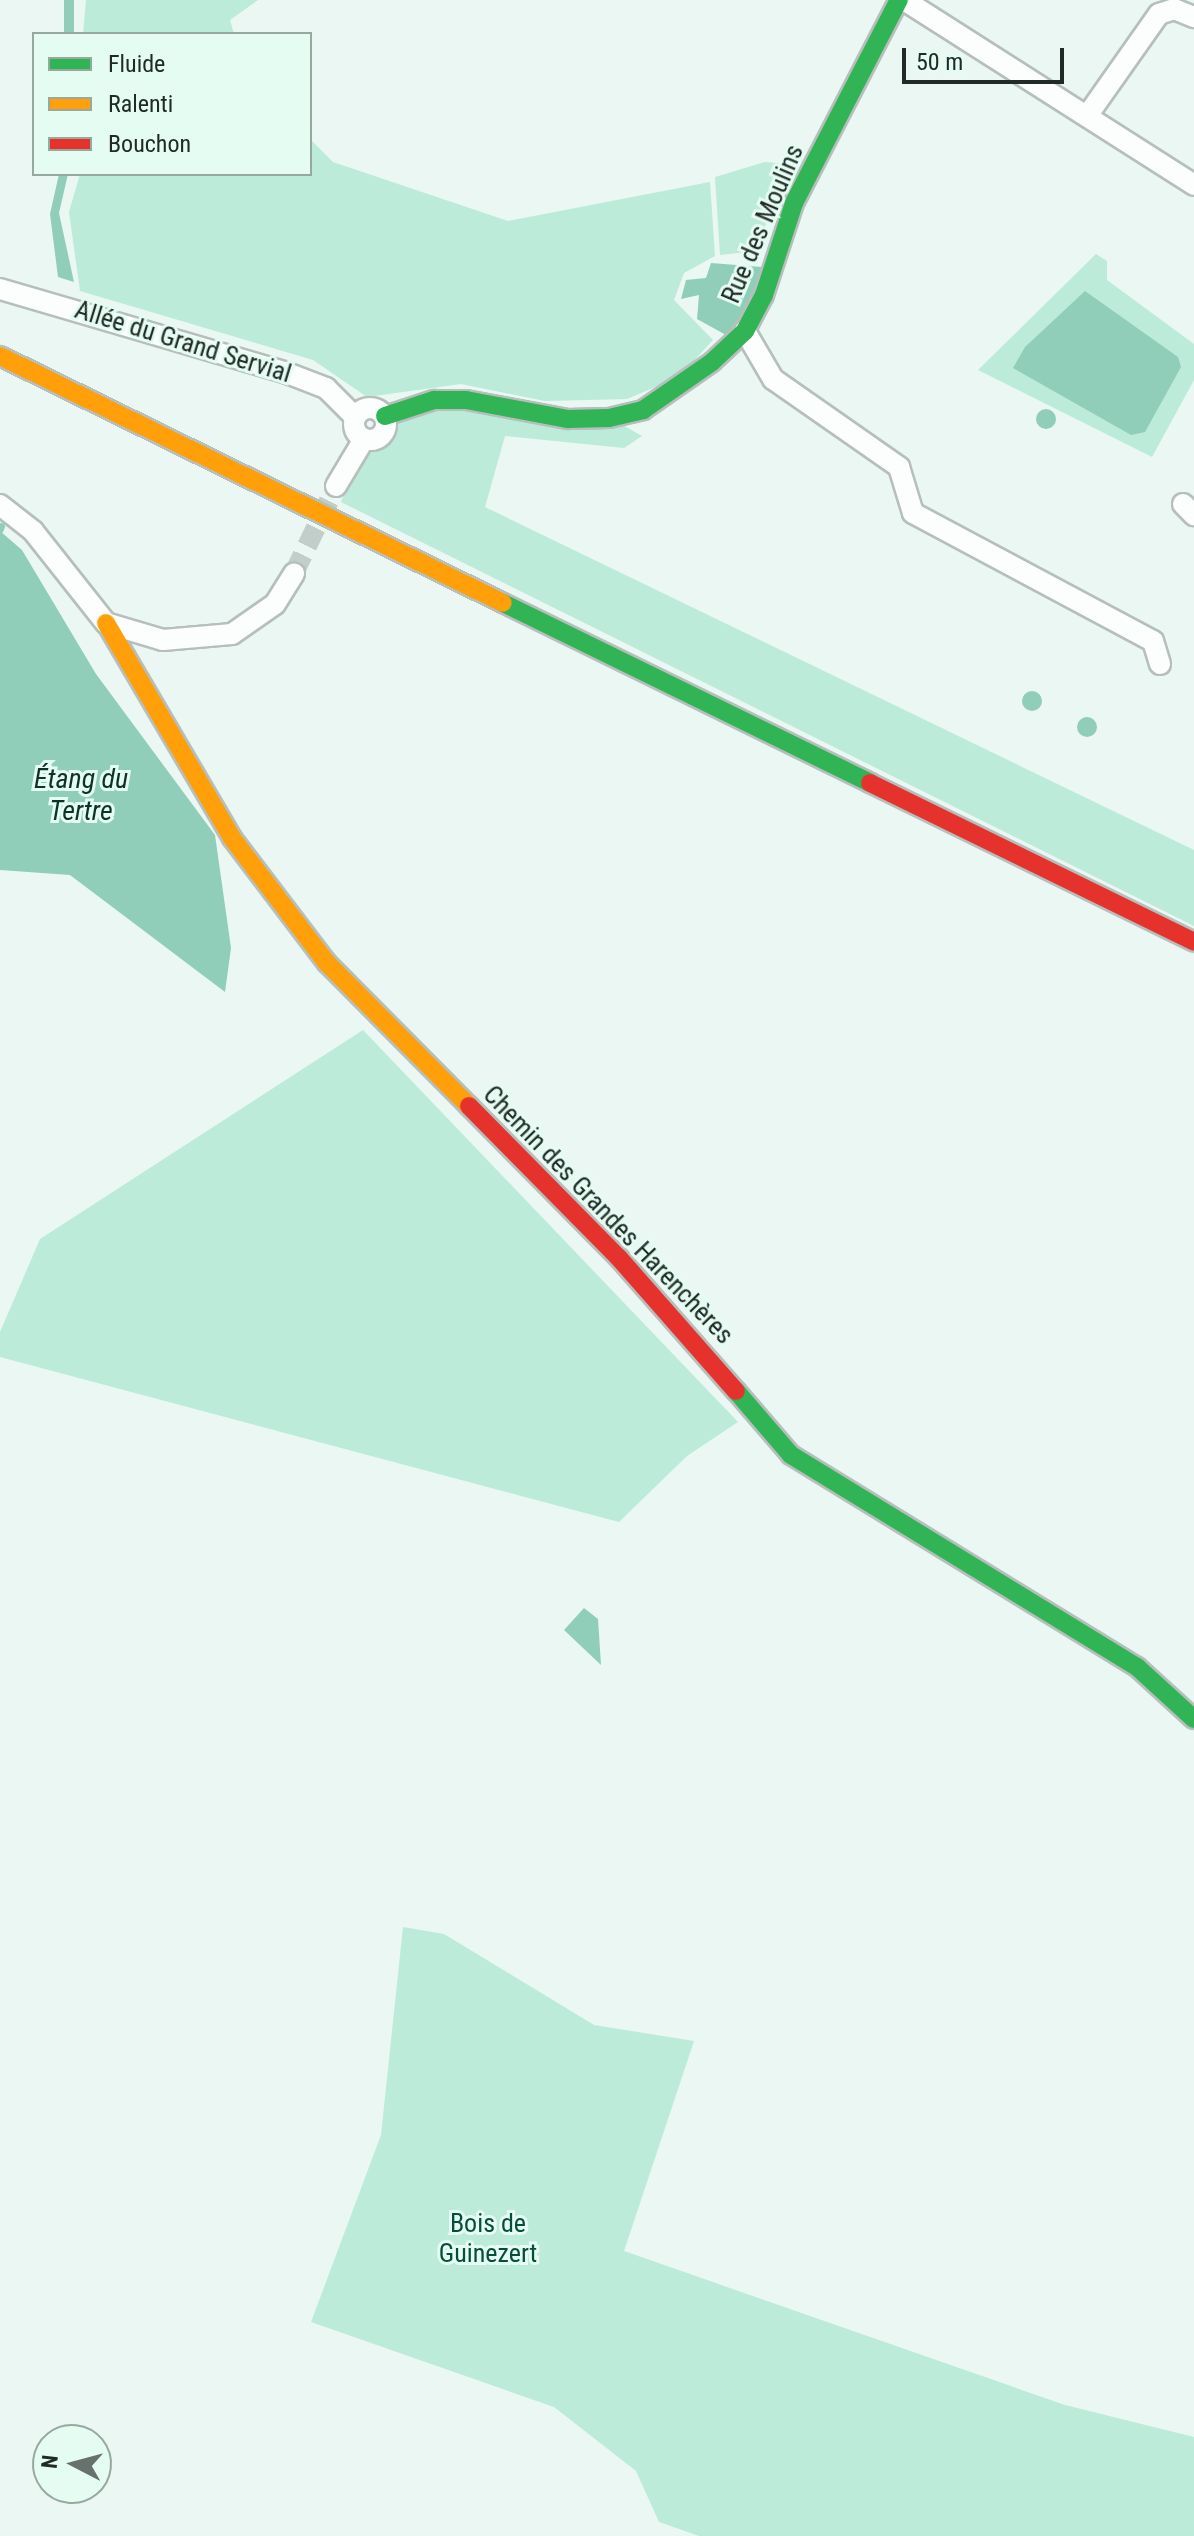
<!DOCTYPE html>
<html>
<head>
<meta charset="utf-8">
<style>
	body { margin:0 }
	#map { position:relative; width:1194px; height:2536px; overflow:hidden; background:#eaf7f2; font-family:"Roboto Condensed",sans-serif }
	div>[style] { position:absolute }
	.green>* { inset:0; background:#bcebda }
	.water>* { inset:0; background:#91ceb9; transform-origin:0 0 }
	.round { border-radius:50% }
	.stream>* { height:7px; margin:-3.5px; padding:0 3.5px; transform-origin:3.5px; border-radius:3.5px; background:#91ceb9 }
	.street-tunnel>* { height:20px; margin-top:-10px; transform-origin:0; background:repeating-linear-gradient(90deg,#c2cec9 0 20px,transparent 0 30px) }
	.roads { filter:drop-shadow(2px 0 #b6bfbc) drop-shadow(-2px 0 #b6bfbc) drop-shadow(0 2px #b6bfbc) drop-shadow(0 -2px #b6bfbc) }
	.street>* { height:20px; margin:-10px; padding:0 10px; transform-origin:10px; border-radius:10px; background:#fcfefd }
	.street>.ring { margin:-10px; padding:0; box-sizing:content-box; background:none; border:20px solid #fcfefd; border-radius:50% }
	.fast>* { height:18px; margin:-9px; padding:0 9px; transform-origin:9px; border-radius:9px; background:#30b455 }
	.slow>* { height:18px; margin:-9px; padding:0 9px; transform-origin:9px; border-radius:9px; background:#ff9f0a }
	.jam>* { height:18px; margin:-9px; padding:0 9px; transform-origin:9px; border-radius:9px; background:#e5322d }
	span { translate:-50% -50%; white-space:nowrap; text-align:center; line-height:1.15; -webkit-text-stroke:6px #e5fcf3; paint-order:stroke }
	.street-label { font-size:26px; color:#212a27 }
	.park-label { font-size:26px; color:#054d3c }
	.water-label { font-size:28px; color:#0c3328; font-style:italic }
	.legend { position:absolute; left:32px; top:32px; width:280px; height:144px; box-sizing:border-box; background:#e5fcf3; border:2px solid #97a8a1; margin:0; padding:10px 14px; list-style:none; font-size:24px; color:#212a27 }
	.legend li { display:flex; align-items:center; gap:16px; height:40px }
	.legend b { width:40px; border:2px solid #97a8a1 }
	.north { position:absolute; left:32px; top:2424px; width:80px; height:80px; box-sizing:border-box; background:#e5fcf3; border:2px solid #97a8a1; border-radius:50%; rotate:276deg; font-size:22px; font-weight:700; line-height:32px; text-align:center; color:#212a27 }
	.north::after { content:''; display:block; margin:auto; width:28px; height:36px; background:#67726e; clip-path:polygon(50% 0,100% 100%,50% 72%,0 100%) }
	.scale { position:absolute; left:902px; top:48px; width:162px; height:36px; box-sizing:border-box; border:4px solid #212a27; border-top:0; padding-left:10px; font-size:24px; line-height:28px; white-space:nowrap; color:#212a27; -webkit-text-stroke:6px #e5fcf3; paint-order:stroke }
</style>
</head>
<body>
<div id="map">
	<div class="green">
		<div style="clip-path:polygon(86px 0,258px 0,230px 20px,234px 34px,83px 34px)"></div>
		<div style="clip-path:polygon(310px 139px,333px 162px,508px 221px,710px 182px,715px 256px,684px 273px,674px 300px,713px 340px,679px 377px,627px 399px,545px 401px,461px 384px,367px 397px,313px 360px,80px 291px,69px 212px,80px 174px,310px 174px)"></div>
		<div style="clip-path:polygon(765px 162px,788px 164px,756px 251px,720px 255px,715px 177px)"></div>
		<div style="clip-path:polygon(1096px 254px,1107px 261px,1107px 280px,1194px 344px,1194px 380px,1152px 457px,978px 370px)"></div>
		<div style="clip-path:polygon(439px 407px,621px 424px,642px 436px,624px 448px,505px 436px,485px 507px,1194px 850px,1194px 926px,341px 502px,352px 473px,390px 430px,406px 416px)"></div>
		<div style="clip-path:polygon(363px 1030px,738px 1422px,687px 1456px,619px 1522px,0 1357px,0 1332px,40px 1239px)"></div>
		<div style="clip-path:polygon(403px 1927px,444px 1934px,594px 2025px,694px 2041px,624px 2251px,1065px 2405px,1194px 2437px,1194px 2536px,699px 2536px,659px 2522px,636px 2471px,554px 2407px,311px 2322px,381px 2135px)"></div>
	</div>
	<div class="water">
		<div style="left:64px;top:0;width:10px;height:34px"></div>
		<div style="clip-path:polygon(59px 174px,68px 174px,59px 213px,74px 282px,58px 277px,50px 214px)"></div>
		<div style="clip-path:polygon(711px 263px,762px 267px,750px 305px,726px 335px,697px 319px,699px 295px,681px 299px,686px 280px,706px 278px)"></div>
		<div style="clip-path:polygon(1085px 291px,1178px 357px,1181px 367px,1145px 432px,1131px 435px,1013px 368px,1025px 347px)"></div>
		<div class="round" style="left:1036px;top:409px;width:20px;height:20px"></div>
		<div style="clip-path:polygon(0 531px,22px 550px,96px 674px,215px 835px,231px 948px,225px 992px,70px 875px,0 870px)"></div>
		<div class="round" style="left:1022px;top:691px;width:20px;height:20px"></div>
		<div class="round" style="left:1077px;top:717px;width:20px;height:20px"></div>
		<div style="clip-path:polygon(584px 1608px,598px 1619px,601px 1665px,564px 1630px)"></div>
	</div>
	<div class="stream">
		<div style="left:0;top:529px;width:3px;rotate:-72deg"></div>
	</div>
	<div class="street-tunnel">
		<div style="left:294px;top:573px;width:97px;rotate:-64.2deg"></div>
	</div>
	<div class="roads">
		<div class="street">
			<div style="left:904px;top:0;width:344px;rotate:32.5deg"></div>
			<div style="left:1087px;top:116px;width:125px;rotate:-54.8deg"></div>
			<div style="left:1159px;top:14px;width:16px;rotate:-18deg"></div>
			<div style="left:1174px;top:9px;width:22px;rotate:22deg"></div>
			<div style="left:0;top:289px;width:299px;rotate:16.3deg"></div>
			<div style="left:287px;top:373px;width:42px;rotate:21deg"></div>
			<div style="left:326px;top:388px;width:41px;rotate:45deg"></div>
			<div style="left:745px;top:331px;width:56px;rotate:59.7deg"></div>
			<div style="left:773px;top:379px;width:154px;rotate:34.9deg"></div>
			<div style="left:899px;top:467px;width:48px;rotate:73.1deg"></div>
			<div style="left:913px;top:513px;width:272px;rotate:28.1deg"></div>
			<div style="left:1153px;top:641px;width:24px;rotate:73deg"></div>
			<div class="ring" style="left:354px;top:408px;width:12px;height:12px"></div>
			<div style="left:336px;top:486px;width:55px;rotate:-59.2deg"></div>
			<div style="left:1183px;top:504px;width:16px;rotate:45deg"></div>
			<div style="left:0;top:505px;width:42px;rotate:38.2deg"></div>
			<div style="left:33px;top:531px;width:117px;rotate:51.6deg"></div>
			<div style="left:106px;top:623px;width:59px;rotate:16.6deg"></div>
			<div style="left:163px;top:640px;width:69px;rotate:-5deg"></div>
			<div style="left:232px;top:634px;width:52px;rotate:-34.9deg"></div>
			<div style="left:275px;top:604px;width:36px;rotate:-58deg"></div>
		</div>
		<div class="fast">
			<div style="left:385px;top:416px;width:52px;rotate:-18.1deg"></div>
			<div style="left:434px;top:400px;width:32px"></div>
			<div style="left:466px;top:400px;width:104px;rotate:10.6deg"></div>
			<div style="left:568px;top:419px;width:41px;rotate:-1.4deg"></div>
			<div style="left:609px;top:418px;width:35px;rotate:-13deg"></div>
			<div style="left:643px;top:410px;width:84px;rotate:-34.8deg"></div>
			<div style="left:712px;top:362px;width:45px;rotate:-43.2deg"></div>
			<div style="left:745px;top:331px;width:41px;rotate:-62.2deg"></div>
			<div style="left:764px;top:295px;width:97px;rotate:-71.9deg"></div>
			<div style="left:794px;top:203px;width:229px;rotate:-62.7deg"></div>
			<div style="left:503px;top:603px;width:409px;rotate:26.1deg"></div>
			<div style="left:736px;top:1391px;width:84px;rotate:49.3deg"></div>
			<div style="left:791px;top:1455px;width:406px;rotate:31.5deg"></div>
			<div style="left:1137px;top:1667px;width:77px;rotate:42.4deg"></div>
		</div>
		<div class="slow">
			<div style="left:0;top:356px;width:560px;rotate:26.15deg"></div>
			<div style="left:106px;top:623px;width:249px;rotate:59.6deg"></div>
			<div style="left:232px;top:838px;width:157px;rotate:52.8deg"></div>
			<div style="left:327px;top:963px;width:202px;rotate:45.2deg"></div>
		</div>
		<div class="jam">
			<div style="left:870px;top:783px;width:361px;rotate:26.1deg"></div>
			<div style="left:469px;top:1106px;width:214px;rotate:45.4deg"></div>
			<div style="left:619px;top:1258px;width:177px;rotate:48.7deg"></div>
		</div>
	</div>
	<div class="street-label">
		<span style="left:763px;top:224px;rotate:-67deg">Rue des Moulins</span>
		<span style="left:183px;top:342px;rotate:17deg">Allée du Grand Servial</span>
		<span style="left:608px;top:1215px;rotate:46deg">Chemin des Grandes Harenchères</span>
	</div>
	<div class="park-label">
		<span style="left:488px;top:2239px">Bois de<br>Guinezert</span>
	</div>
	<div class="water-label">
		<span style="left:81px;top:795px">Étang du<br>Tertre</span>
	</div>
	<ul class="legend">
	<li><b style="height:10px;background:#30b455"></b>Fluide</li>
	<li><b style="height:10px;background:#ff9f0a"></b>Ralenti</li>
	<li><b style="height:10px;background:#e5322d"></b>Bouchon</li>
	</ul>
	<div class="north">N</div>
	<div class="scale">50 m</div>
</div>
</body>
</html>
